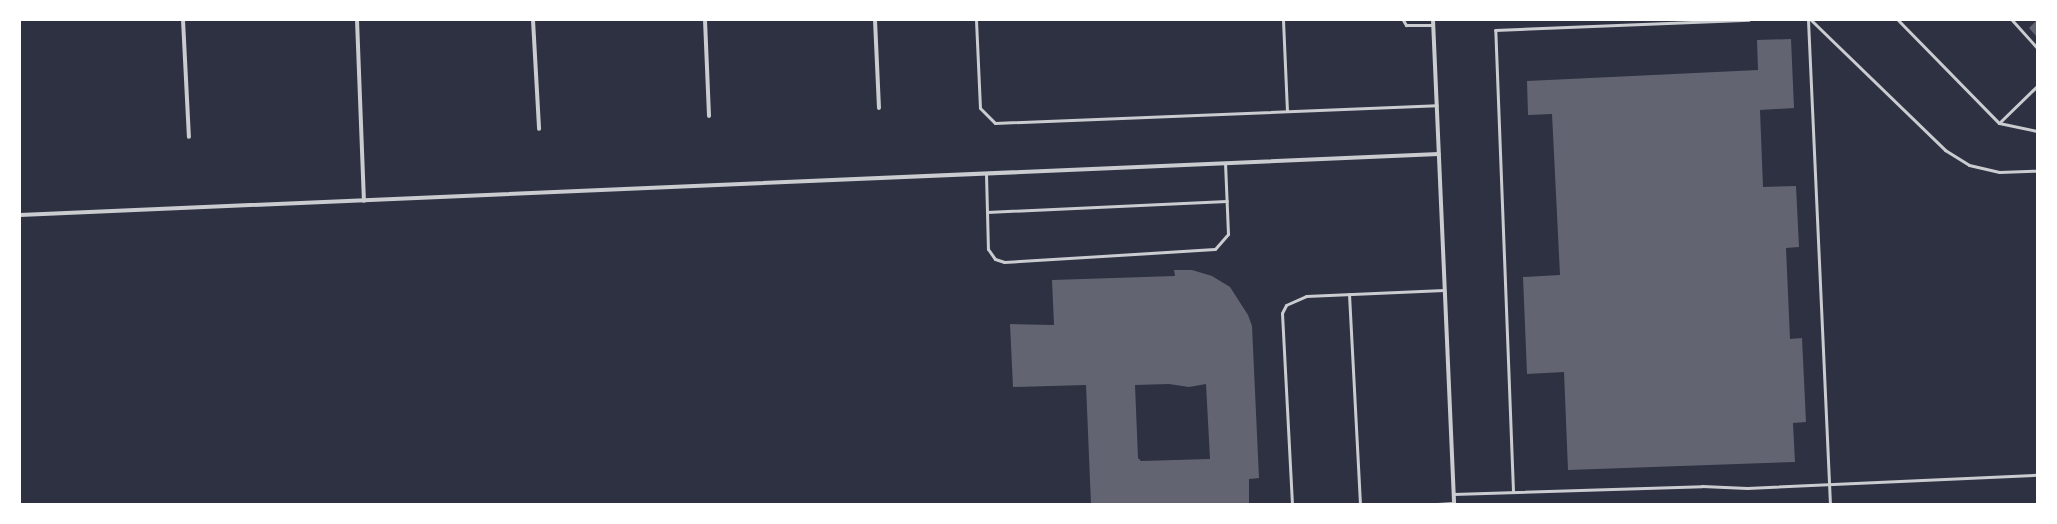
<!DOCTYPE html>
<html>
<head>
<meta charset="utf-8">
<style>
	body { margin:0 }
	#map { position:relative; width:2057px; height:524px; overflow:hidden; background:#2d3142; font-family:"Roboto Condensed",sans-serif }
	div>[style] { position:absolute }
	.building>* { inset:0; background:#626471 }
	.service>* { height:3px; margin:-1.5px; padding:0 1.5px; transform-origin:1.5px; border-radius:1.5px; background:#caccd0 }
	.minor>* { height:4px; margin:-2px; padding:0 2px; transform-origin:2px; border-radius:2px; background:#caccd0 }
	span { translate:-50% -50%; white-space:nowrap; text-align:center; line-height:1.15; -webkit-text-stroke:4px #fff; paint-order:stroke }
	.frame { position:absolute; inset:0; border:21px solid #fff; pointer-events:none }
</style>
</head>
<body>
<div id="map">
	<div class="building">
		<div style="clip-path:polygon(2037px 20px,2037px 37px,2029px 28px)"></div>
		<div style="clip-path:polygon(1791px 39px,1794px 108px,1760px 110px,1763px 187px,1796px 186px,1799px 247px,1786px 248px,1790px 339px,1802px 338px,1806px 422px,1793px 423px,1795px 462px,1568px 470px,1564px 372px,1527px 374px,1523px 277px,1560px 275px,1552px 114px,1528px 115px,1527px 81px,1758px 70px,1757px 40px)"></div>
		<div style="clip-path:polygon(evenodd,1174px 270px,1192px 270px,1212px 276px,1230px 287px,1248px 315px,1252px 326px,1259px 478px,1249px 479px,1249px 504px,1091px 504px,1086px 385px,1013px 387px,1010px 324px,1054px 325px,1052px 280px,1175px 276px,1174px 270px,1169px 384px,1189px 387px,1206px 384px,1210px 459px,1141px 461px,1138px 458px,1135px 385px,1169px 384px)"></div>
	</div>
	<div class="service">
		<div style="left:976px;top:20px;width:88px;rotate:87.4deg"></div>
		<div style="left:980px;top:108px;width:21px;rotate:45deg"></div>
		<div style="left:995px;top:123px;width:442px;rotate:-2.3deg"></div>
		<div style="left:1283px;top:20px;width:91px;rotate:87.5deg"></div>
		<div style="left:1403px;top:20px;width:6px;rotate:59deg"></div>
		<div style="left:1406px;top:25px;width:27px"></div>
		<div style="left:1808px;top:20px;width:484px;rotate:87.4deg"></div>
		<div style="left:1811px;top:20px;width:187px;rotate:44.1deg"></div>
		<div style="left:1945px;top:150px;width:28px;rotate:32deg"></div>
		<div style="left:1969px;top:165px;width:31px;rotate:13deg"></div>
		<div style="left:1999px;top:172px;width:38px;rotate:-2deg"></div>
		<div style="left:1898px;top:20px;width:144px;rotate:45.6deg"></div>
		<div style="left:1999px;top:123px;width:39px;rotate:12deg"></div>
		<div style="left:2012px;top:20px;width:38px;rotate:48deg"></div>
		<div style="left:1999px;top:123px;width:53px;rotate:-44.2deg"></div>
		<div style="left:986px;top:174px;width:75px;rotate:88.5deg"></div>
		<div style="left:988px;top:249px;width:12px;rotate:55deg"></div>
		<div style="left:995px;top:259px;width:9px;rotate:18deg"></div>
		<div style="left:1004px;top:262px;width:211px;rotate:-3.5deg"></div>
		<div style="left:1215px;top:249px;width:20px;rotate:-49deg"></div>
		<div style="left:1228px;top:234px;width:71px;rotate:-92.4deg"></div>
		<div style="left:987px;top:212px;width:240px;rotate:-2.6deg"></div>
		<div style="left:1349px;top:294px;width:210px;rotate:87deg"></div>
		<div style="left:1513px;top:491px;width:461px;rotate:-92.2deg"></div>
		<div style="left:1495px;top:30px;width:254px;rotate:-2.3deg"></div>
		<div style="left:1453px;top:494px;width:249px;rotate:-1.8deg"></div>
		<div style="left:1702px;top:486px;width:45px;rotate:2.5deg"></div>
		<div style="left:1747px;top:488px;width:290px;rotate:-2.6deg"></div>
		<div style="left:1292px;top:504px;width:191px;rotate:-93deg"></div>
		<div style="left:1282px;top:313px;width:9px;rotate:-63deg"></div>
		<div style="left:1286px;top:305px;width:22px;rotate:-24deg"></div>
		<div style="left:1306px;top:296px;width:138px;rotate:-2.5deg"></div>
		<div style="left:1437px;top:504px;width:16px;rotate:-4deg"></div>
	</div>
	<div class="minor">
		<div style="left:183px;top:20px;width:117px;rotate:87.1deg"></div>
		<div style="left:357px;top:20px;width:181px;rotate:87.8deg"></div>
		<div style="left:533px;top:20px;width:109px;rotate:86.8deg"></div>
		<div style="left:705px;top:20px;width:96px;rotate:87.6deg"></div>
		<div style="left:875px;top:20px;width:88px;rotate:87.4deg"></div>
		<div style="left:1433px;top:20px;width:484px;rotate:87.5deg"></div>
		<div style="left:20px;top:215px;width:1420px;rotate:-2.46deg"></div>
	</div>
	<div class="frame"></div>
</div>
</body>
</html>
